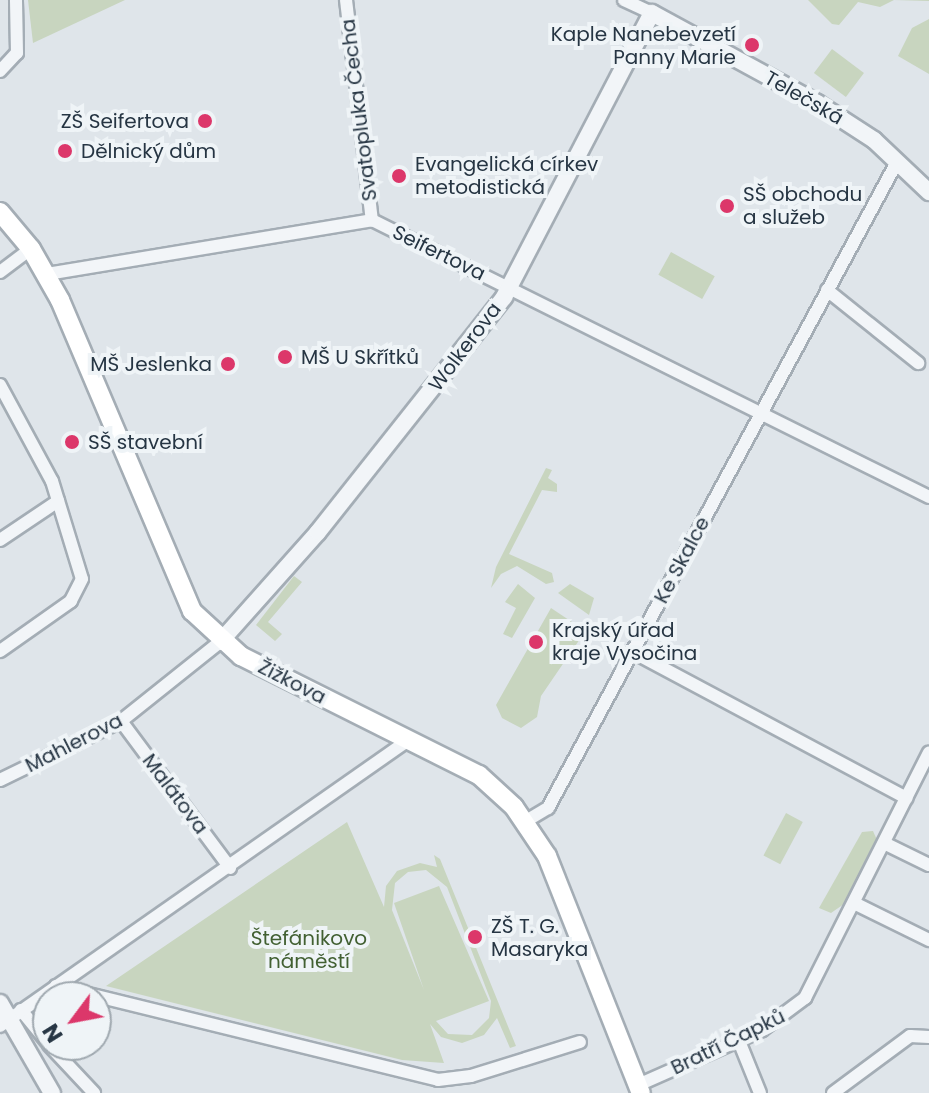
<!DOCTYPE html>
<html>
<head>
<meta charset="utf-8">
<style>
	body { margin:0 }
	#map { position:relative; width:929px; height:1093px; overflow:hidden; background:#dfe5ea; font-family:Poppins,sans-serif }
	div>[style] { position:absolute }
	.green>* { inset:0; background:#c8d5bf; transform-origin:0 0 }
	.roads { filter:drop-shadow(2px 0 #a4adb5) drop-shadow(-2px 0 #a4adb5) drop-shadow(0 2px #a4adb5) drop-shadow(0 -2px #a4adb5) }
	.minor>* { height:12px; margin:-6px; padding:0 6px; transform-origin:6px; border-radius:6px; background:#f2f5f8 }
	.tertiary>* { height:16px; margin:-8px; padding:0 8px; transform-origin:8px; border-radius:8px; background:#f2f5f8 }
	.secondary>* { height:18px; margin:-9px; padding:0 9px; transform-origin:9px; border-radius:9px; background:#fff }
	.dots>* { width:22px; height:22px; translate:-50% -50%; box-sizing:border-box; border:4px solid #eff4f7; border-radius:50% }
	span { translate:-50% -50%; white-space:nowrap; text-align:center; line-height:1.15; -webkit-text-stroke:8px #eff4f7; paint-order:stroke }
	.poi-label { font-size:20px; color:#263543 }
	.right { translate:-100% -50%; text-align:right }
	.left { translate:0 -50%; text-align:left }
	.street-label { font-size:20px; color:#263543 }
	.park-label { font-size:20px; color:#426032 }
	.north { position:absolute; left:32px; top:981px; width:80px; height:80px; box-sizing:border-box; background:#eff4f7; border:2px solid #9fa8af; border-radius:50%; rotate:238deg; font-size:22px; font-weight:700; line-height:32px; text-align:center; color:#263543 }
	.north::after { content:''; display:block; margin:auto; width:28px; height:36px; background:#dc376a; clip-path:polygon(50% 0,100% 100%,50% 72%,0 100%) }
</style>
</head>
<body>
<div id="map">
	<div class="green">
		<div style="clip-path:polygon(28px 0,125px 0,33px 43px)"></div>
		<div style="clip-path:polygon(808px 0,929px 0,929px 1px,894px 0,880px 7px,858px 2px,839px 25px,832px 24px)"></div>
		<div style="clip-path:polygon(929px 19px,929px 74px,898px 56px,912px 28px)"></div>
		<div style="left:832px;top:49px;width:40px;height:30px;rotate:37deg"></div>
		<div style="left:671px;top:252px;width:50px;height:26px;rotate:29deg"></div>
		<div style="clip-path:polygon(546px 468px,552px 470px,548px 478px,557px 484px,557px 492px,542px 490px,509px 554px,552px 573px,554px 582px,546px 584px,517px 566px,501px 574px,491px 588px,496px 567px)"></div>
		<div style="clip-path:polygon(294px 576px,302px 582px,268px 622px,282px 634px,275px 641px,256px 625px)"></div>
		<div style="clip-path:polygon(518px 584px,535px 598px,512px 638px,503px 634px,516px 608px,505px 602px)"></div>
		<div style="clip-path:polygon(570px 584px,594px 598px,589px 615px,558px 593px)"></div>
		<div style="clip-path:polygon(551px 608px,581px 628px,582px 636px,541px 696px,537px 717px,521px 728px,502px 718px,496px 705px)"></div>
		<div style="left:786px;top:813px;width:19px;height:48px;rotate:28deg"></div>
		<div style="clip-path:polygon(evenodd,347px 822px,384px 907px,386px 886px,397px 871px,420px 863px,437px 867px,434px 855px,440px 859px,516px 1046px,510px 1048px,497px 1018px,484px 1035px,462px 1043px,441px 1037px,430px 1024px,444px 1063px,402px 1060px,106px 986px,347px 822px,426px 870px,447px 887px,491px 1001px,489px 1018px,472px 1035px,448px 1034px,436px 1021px,489px 1001px,439px 886px,394px 903px,424px 990px,392px 910px,395px 883px,408px 872px,426px 870px)"></div>
		<div style="clip-path:polygon(873px 831px,877px 840px,844px 904px,831px 913px,819px 908px,862px 832px)"></div>
	</div>
	<div class="roads">
		<div class="minor">
			<div style="left:346px;top:0;width:222px;rotate:83.3deg"></div>
			<div style="left:624px;top:0;width:31px;rotate:25deg"></div>
			<div style="left:0;top:71px;width:25px;rotate:-47deg"></div>
			<div style="left:17px;top:53px;width:53px;rotate:-91.1deg"></div>
			<div style="left:0;top:272px;width:39px;rotate:-37deg"></div>
			<div style="left:47px;top:274px;width:329px;rotate:-9.4deg"></div>
			<div style="left:372px;top:220px;width:622px;rotate:26.44deg"></div>
			<div style="left:827px;top:290px;width:117px;rotate:38.7deg"></div>
			<div style="left:0;top:385px;width:109px;rotate:61.6deg"></div>
			<div style="left:52px;top:481px;width:102px;rotate:73deg"></div>
			<div style="left:82px;top:579px;width:25px;rotate:117deg"></div>
			<div style="left:71px;top:601px;width:87px;rotate:144.8deg"></div>
			<div style="left:0;top:540px;width:70px;rotate:-33.9deg"></div>
			<div style="left:633px;top:652px;width:310px;rotate:28.1deg"></div>
			<div style="left:121px;top:721px;width:183px;rotate:53.4deg"></div>
			<div style="left:0;top:780px;width:135px;rotate:-26deg"></div>
			<div style="left:121px;top:721px;width:127px;rotate:-38.6deg"></div>
			<div style="left:526px;top:821px;width:26px;rotate:-31deg"></div>
			<div style="left:548px;top:808px;width:734px;rotate:-61.62deg"></div>
			<div style="left:884px;top:843px;width:50px;rotate:26.1deg"></div>
			<div style="left:854px;top:903px;width:84px;rotate:26.3deg"></div>
			<div style="left:56px;top:986px;width:393px;rotate:13.8deg"></div>
			<div style="left:438px;top:1080px;width:33px;rotate:-7deg"></div>
			<div style="left:471px;top:1076px;width:114px;rotate:-17.3deg"></div>
			<div style="left:21px;top:1010px;width:43px;rotate:50.7deg"></div>
			<div style="left:0;top:1026px;width:499px;rotate:-35deg"></div>
			<div style="left:739px;top:1041px;width:56px;rotate:68deg"></div>
			<div style="left:49px;top:1045px;width:66px;rotate:46.8deg"></div>
			<div style="left:638px;top:1085px;width:136px;rotate:-23.9deg"></div>
			<div style="left:762px;top:1030px;width:54px;rotate:-36.7deg"></div>
			<div style="left:805px;top:998px;width:275px;rotate:-63.2deg"></div>
			<div style="left:833px;top:1093px;width:96px;rotate:-36.5deg"></div>
			<div style="left:910px;top:1036px;width:19px;rotate:3deg"></div>
		</div>
		<div class="tertiary">
			<div style="left:220px;top:642px;width:147px;rotate:-48.3deg"></div>
			<div style="left:318px;top:532px;width:300px;rotate:-51.6deg"></div>
			<div style="left:504px;top:297px;width:320px;rotate:-62.5deg"></div>
			<div style="left:652px;top:13px;width:188px;rotate:28.6deg"></div>
			<div style="left:817px;top:103px;width:68px;rotate:33deg"></div>
			<div style="left:874px;top:140px;width:76px;rotate:43.4deg"></div>
			<div style="left:0;top:1003px;width:104px;rotate:60deg"></div>
		</div>
		<div class="secondary">
			<div style="left:0;top:212px;width:48px;rotate:50deg"></div>
			<div style="left:31px;top:249px;width:59px;rotate:60.4deg"></div>
			<div style="left:60px;top:300px;width:338px;rotate:67deg"></div>
			<div style="left:192px;top:611px;width:67px;rotate:42.6deg"></div>
			<div style="left:241px;top:656px;width:266px;rotate:26.6deg"></div>
			<div style="left:479px;top:775px;width:47px;rotate:42.4deg"></div>
			<div style="left:514px;top:807px;width:59px;rotate:56deg"></div>
			<div style="left:547px;top:856px;width:255px;rotate:68.4deg"></div>
		</div>
	</div>
	<div class="dots">
		<div style="left:752px;top:45px;background:#dc376a"></div>
		<div style="left:205px;top:121px;background:#dc376a"></div>
		<div style="left:65px;top:151px;background:#dc376a"></div>
		<div style="left:399px;top:176px;background:#dc376a"></div>
		<div style="left:727px;top:206px;background:#dc376a"></div>
		<div style="left:285px;top:357px;background:#dc376a"></div>
		<div style="left:228px;top:364px;background:#dc376a"></div>
		<div style="left:72px;top:442px;background:#dc376a"></div>
		<div style="left:536px;top:642px;background:#dc376a"></div>
		<div style="left:475px;top:937px;background:#dc376a"></div>
	</div>
	<div class="poi-label">
		<span class="right" style="left:736px;top:46px">Kaple Nanebevzetí<br>Panny Marie</span>
		<span class="right" style="left:189px;top:121px">ZŠ Seifertova</span>
		<span class="left" style="left:81px;top:151px">Dělnický dům</span>
		<span class="left" style="left:415px;top:176px">Evangelická církev<br>metodistická</span>
		<span class="left" style="left:743px;top:206px">SŠ obchodu<br>a služeb</span>
		<span class="left" style="left:301px;top:357px">MŠ U Skřítků</span>
		<span class="right" style="left:212px;top:364px">MŠ Jeslenka</span>
		<span class="left" style="left:88px;top:442px">SŠ stavební</span>
		<span class="left" style="left:552px;top:642px">Krajský úřad<br>kraje Vysočina</span>
		<span class="left" style="left:491px;top:938px">ZŠ T. G.<br>Masaryka</span>
	</div>
	<div class="street-label">
		<span style="left:804px;top:98px;rotate:30deg">Telečská</span>
		<span style="left:359px;top:110px;rotate:-97deg">Svatopluka Čecha</span>
		<span style="left:439px;top:253px;rotate:26deg">Seifertova</span>
		<span style="left:465px;top:347px;rotate:-53deg">Wolkerova</span>
		<span style="left:682px;top:560px;rotate:-62deg">Ke Skalce</span>
		<span style="left:292px;top:682px;rotate:27deg">Žižkova</span>
		<span style="left:74px;top:743px;rotate:-27deg">Mahlerova</span>
		<span style="left:175px;top:794px;rotate:53deg">Malátova</span>
		<span style="left:728px;top:1042px;rotate:-26deg">Bratří Čapků</span>
	</div>
	<div class="park-label">
		<span style="left:309px;top:950px">Štefánikovo<br>náměstí</span>
	</div>
	<div class="north">N</div>
</div>
</body>
</html>
